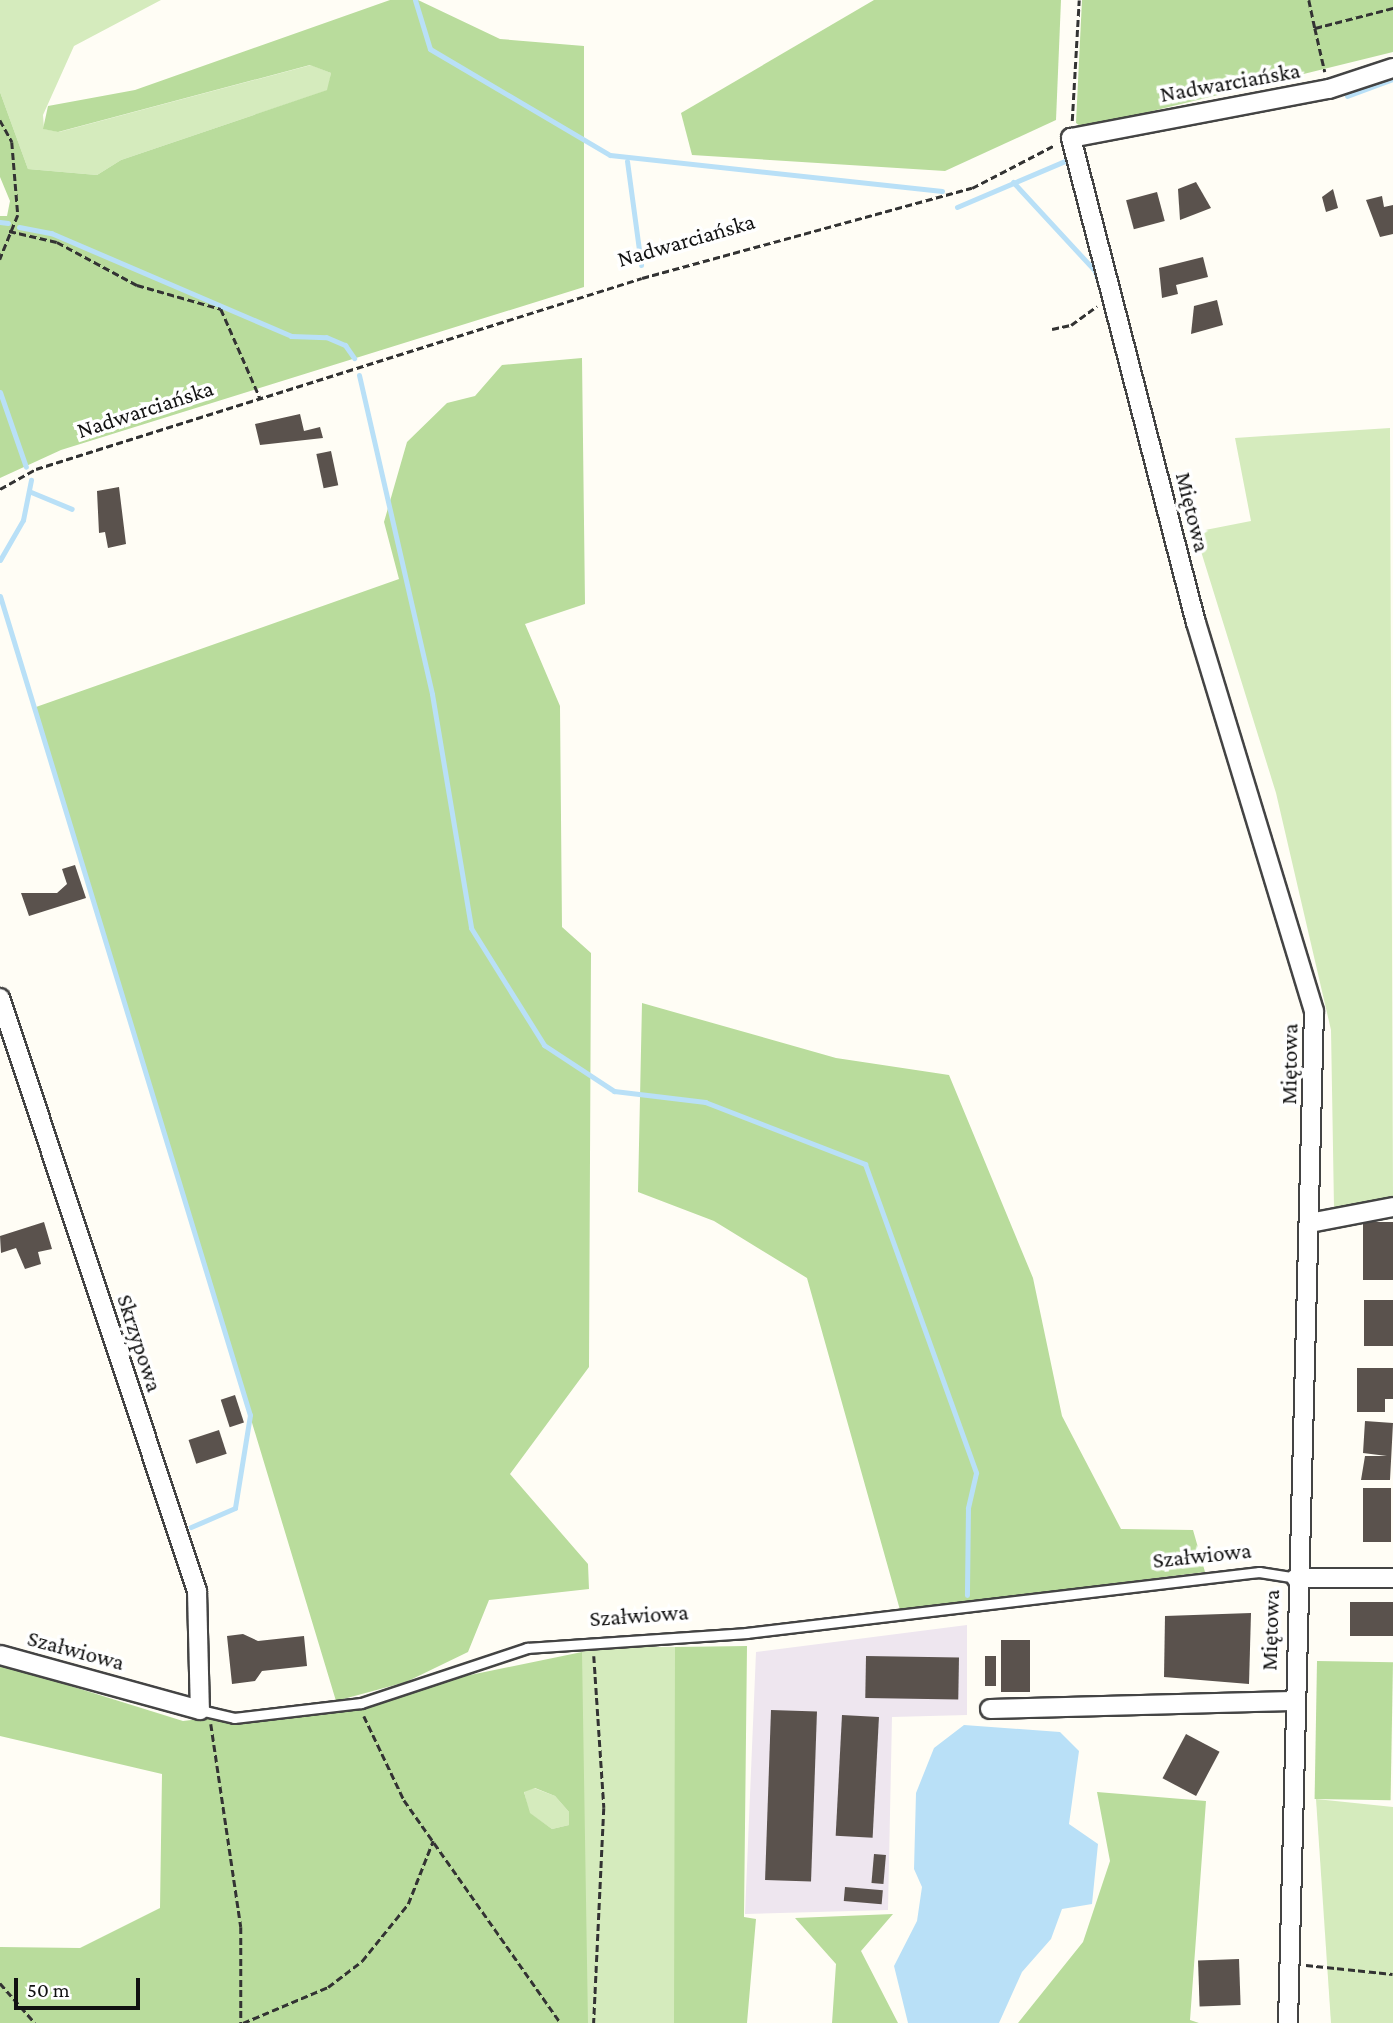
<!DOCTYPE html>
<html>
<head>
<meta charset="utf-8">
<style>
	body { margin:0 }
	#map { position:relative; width:1393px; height:2023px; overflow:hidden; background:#fffdf5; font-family:"Crimson Pro",serif }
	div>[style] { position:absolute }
	.industrial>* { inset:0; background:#eee6ef }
	.green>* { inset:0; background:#d5ebbd; transform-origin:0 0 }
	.forest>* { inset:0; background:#b9dc9c; transform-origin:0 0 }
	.water>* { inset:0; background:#b9e0f7 }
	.stream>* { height:5px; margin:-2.5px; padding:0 2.5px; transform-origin:2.5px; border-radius:2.5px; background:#b9e0f7 }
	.building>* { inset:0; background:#5a524d; transform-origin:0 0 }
	.path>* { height:2.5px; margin-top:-1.25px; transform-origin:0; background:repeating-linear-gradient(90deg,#333 0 7px,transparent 0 10.5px) }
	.roads { filter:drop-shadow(2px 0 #444) drop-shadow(-2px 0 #444) drop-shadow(0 2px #444) drop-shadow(0 -2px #444) }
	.service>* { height:9px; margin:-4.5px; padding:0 4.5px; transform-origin:4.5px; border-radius:4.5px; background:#fff }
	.minor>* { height:18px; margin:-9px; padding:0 9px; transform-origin:9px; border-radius:9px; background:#fff }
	span { translate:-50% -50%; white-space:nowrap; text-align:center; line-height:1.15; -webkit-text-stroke:7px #fff; paint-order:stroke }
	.street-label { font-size:23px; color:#111 }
	.scale { position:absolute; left:14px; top:1978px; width:126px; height:32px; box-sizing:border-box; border:4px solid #111; border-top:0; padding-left:9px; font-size:21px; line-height:24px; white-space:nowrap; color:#111; -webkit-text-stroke:5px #fff; paint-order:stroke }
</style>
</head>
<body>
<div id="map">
	<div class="industrial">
		<div style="clip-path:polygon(967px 1625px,967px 1715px,892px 1717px,888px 1910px,745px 1914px,756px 1652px)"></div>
	</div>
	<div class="green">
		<div style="clip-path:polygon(0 0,161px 0,74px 46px,43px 115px,44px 129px,59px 132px,311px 65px,331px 73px,328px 90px,121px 160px,97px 175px,28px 169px,0 92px)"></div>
		<div style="clip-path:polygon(1390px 428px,1393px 1197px,1334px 1208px,1331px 1030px,1276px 793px,1195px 532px,1251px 521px,1235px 438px)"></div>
		<div style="left:675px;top:1647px;width:376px;height:93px;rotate:90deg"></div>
		<div style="clip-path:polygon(534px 1788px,555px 1796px,569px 1812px,569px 1825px,552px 1829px,529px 1813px,524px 1791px)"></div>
		<div style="clip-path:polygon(1316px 1799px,1393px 1807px,1393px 2023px,1331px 2023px)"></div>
	</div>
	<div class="forest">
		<div style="clip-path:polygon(390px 0,418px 0,500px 39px,584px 46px,584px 287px,61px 450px,0 478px,0 216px,7px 216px,10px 201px,0 177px,0 92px,28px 169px,97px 175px,121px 160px,327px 90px,331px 73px,310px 65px,58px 132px,43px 129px,48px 106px,135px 90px)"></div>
		<div style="clip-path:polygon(874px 0,1061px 0,1056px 120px,945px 171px,692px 155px,681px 113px)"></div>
		<div style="clip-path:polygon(1082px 0,1393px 0,1393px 52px,1083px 128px,1076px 123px)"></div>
		<div style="clip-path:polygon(582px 358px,585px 604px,525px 624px,560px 706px,562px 927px,591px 953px,589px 1367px,510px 1474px,588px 1564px,589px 1589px,489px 1600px,468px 1652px,406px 1682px,336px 1701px,36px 707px,399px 579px,384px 522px,407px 442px,447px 403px,475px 396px,502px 365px)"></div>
		<div style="clip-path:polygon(642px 1003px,836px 1058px,949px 1075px,1033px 1278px,1062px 1416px,1121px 1529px,1193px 1530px,1205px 1572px,900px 1610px,807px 1278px,714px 1221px,638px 1192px)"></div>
		<div style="clip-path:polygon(747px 1646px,744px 1917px,756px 1919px,747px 2023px,674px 2023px,675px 1647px)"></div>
		<div style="clip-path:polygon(evenodd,582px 1652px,588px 2023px,0 2023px,0 1947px,80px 1948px,160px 1908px,162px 1774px,0 1736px,0 1664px,183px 1721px,335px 1703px,582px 1652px,535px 1788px,555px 1796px,569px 1812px,569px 1825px,552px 1829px,530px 1813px,524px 1792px,535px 1788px)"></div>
		<div style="left:1317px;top:1661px;width:76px;height:138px;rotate:1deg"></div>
		<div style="clip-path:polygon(1097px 1792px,1206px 1801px,1190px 2020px,1199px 2023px,1018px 2023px,1083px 1942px,1110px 1861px)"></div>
		<div style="clip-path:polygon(893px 1914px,861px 1951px,898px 2023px,832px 2023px,836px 1964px,795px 1918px)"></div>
	</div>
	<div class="water">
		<div style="clip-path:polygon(964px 1725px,1060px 1732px,1079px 1751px,1069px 1824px,1098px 1844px,1092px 1904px,1062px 1909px,1051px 1939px,1022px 1972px,999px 2023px,908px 2023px,894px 1966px,917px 1921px,922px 1887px,914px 1869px,916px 1793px,934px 1748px)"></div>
	</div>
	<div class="stream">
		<div style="left:415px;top:0;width:51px;rotate:73deg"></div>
		<div style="left:430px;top:49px;width:209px;rotate:30.5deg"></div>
		<div style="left:610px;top:155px;width:334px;rotate:6.2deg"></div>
		<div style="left:1347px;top:96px;width:49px;rotate:-20.3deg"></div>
		<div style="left:627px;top:161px;width:105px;rotate:82.3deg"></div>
		<div style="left:1013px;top:182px;width:121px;rotate:47.3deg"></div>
		<div style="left:1095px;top:271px;width:25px;rotate:72deg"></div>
		<div style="left:957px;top:207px;width:117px;rotate:-23.1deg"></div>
		<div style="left:0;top:222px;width:8px;rotate:7deg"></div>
		<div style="left:19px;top:227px;width:33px;rotate:11deg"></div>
		<div style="left:51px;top:233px;width:261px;rotate:23.2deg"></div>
		<div style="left:291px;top:336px;width:35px;rotate:2deg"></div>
		<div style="left:326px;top:337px;width:21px;rotate:23deg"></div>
		<div style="left:345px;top:345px;width:16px;rotate:55deg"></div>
		<div style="left:359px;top:375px;width:327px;rotate:77.1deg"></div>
		<div style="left:432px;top:694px;width:237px;rotate:80.5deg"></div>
		<div style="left:471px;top:928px;width:138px;rotate:58deg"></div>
		<div style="left:544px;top:1045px;width:84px;rotate:33.3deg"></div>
		<div style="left:614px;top:1091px;width:92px;rotate:6.9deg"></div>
		<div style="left:705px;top:1102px;width:172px;rotate:21.2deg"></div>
		<div style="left:865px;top:1164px;width:328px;rotate:70.2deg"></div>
		<div style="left:976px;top:1473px;width:36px;rotate:103deg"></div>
		<div style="left:968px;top:1508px;width:87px;rotate:90.7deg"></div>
		<div style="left:0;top:392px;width:79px;rotate:70.9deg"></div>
		<div style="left:31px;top:492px;width:44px;rotate:22.5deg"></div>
		<div style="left:0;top:560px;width:46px;rotate:-60.1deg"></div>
		<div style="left:23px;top:520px;width:41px;rotate:-78.7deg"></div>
		<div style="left:0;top:596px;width:856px;rotate:73.03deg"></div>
		<div style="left:250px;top:1415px;width:94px;rotate:99.2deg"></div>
		<div style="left:235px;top:1508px;width:48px;rotate:156.6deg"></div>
	</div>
	<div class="building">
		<div style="clip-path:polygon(1196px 182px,1211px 208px,1180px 220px,1178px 189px)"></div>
		<div style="clip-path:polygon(1333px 189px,1338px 208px,1326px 212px,1322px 197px)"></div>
		<div style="left:1157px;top:192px;width:30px;height:32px;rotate:75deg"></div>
		<div style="clip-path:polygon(1382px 196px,1384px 207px,1393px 205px,1393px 234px,1380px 237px,1366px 200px)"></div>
		<div style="clip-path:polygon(1203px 257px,1208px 277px,1176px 285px,1178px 294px,1162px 298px,1159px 268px)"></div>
		<div style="clip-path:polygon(1217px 300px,1223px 325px,1191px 334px,1194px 306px)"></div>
		<div style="clip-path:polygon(300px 414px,304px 431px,320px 427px,323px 438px,260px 445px,255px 424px)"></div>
		<div style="left:331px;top:451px;width:35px;height:15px;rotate:78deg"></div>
		<div style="clip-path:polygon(119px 487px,126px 544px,108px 548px,105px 532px,99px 533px,97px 491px)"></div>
		<div style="clip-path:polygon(75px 865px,86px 898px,29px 916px,21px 893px,57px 893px,67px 884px,62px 869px)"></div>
		<div style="clip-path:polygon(44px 1222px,52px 1249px,38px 1252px,41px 1264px,25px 1269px,16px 1248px,1px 1253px,0 1236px)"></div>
		<div style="left:1363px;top:1222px;width:30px;height:58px"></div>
		<div style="left:1364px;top:1300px;width:29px;height:46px"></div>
		<div style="clip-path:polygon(1357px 1368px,1393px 1368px,1393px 1399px,1385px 1399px,1385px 1412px,1357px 1412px)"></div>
		<div style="left:235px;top:1395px;width:29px;height:15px;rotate:72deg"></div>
		<div style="clip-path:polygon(1365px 1421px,1393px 1423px,1390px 1480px,1361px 1480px,1365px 1456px,1387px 1456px,1363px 1453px)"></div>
		<div style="left:219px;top:1430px;width:25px;height:32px;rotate:72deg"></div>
		<div style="left:1363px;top:1488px;width:28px;height:54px"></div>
		<div style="left:1350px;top:1602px;width:43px;height:34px"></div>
		<div style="clip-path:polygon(1251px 1613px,1249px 1684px,1164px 1677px,1165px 1616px)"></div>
		<div style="clip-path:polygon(243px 1634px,258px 1641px,304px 1636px,307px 1666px,262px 1671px,255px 1681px,232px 1684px,227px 1636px)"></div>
		<div style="left:1001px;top:1640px;width:29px;height:52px"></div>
		<div style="left:866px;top:1656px;width:93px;height:42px;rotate:1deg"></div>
		<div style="left:985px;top:1656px;width:11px;height:30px"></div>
		<div style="left:771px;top:1710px;width:46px;height:170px;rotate:2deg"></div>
		<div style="left:842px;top:1715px;width:37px;height:121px;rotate:3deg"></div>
		<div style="left:1186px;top:1734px;width:38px;height:50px;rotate:28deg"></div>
		<div style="left:874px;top:1854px;width:12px;height:29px;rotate:5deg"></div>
		<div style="left:845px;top:1887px;width:38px;height:14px;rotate:5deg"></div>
		<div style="left:1239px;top:1959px;width:46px;height:41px;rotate:88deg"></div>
	</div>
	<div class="path">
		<div style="left:1309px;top:0;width:29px;rotate:78deg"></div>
		<div style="left:1315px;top:28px;width:81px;rotate:-14.4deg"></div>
		<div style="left:1315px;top:28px;width:45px;rotate:77.2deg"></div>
		<div style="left:0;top:120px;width:25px;rotate:61deg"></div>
		<div style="left:12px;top:142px;width:73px;rotate:85.3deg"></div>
		<div style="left:18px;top:215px;width:48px;rotate:112.2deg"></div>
		<div style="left:1072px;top:121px;width:121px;rotate:-86.7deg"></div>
		<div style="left:9px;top:231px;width:49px;rotate:12.9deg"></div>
		<div style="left:57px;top:242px;width:91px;rotate:28.3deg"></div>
		<div style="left:137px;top:285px;width:87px;rotate:15.9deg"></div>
		<div style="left:221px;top:309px;width:97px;rotate:66.3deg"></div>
		<div style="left:1052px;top:329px;width:19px;rotate:-12deg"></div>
		<div style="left:1071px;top:325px;width:32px;rotate:-36deg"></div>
		<div style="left:0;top:489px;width:41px;rotate:-29.1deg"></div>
		<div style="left:36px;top:469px;width:635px;rotate:-17.49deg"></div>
		<div style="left:642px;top:278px;width:342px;rotate:-15.3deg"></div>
		<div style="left:972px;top:188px;width:93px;rotate:-27.4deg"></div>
		<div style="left:594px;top:1656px;width:152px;rotate:86.2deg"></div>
		<div style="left:604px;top:1808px;width:215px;rotate:92.7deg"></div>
		<div style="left:364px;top:1716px;width:93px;rotate:64.5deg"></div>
		<div style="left:404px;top:1800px;width:273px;rotate:54.9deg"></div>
		<div style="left:211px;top:1724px;width:205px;rotate:81.6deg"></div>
		<div style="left:241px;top:1927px;width:96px;rotate:90deg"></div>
		<div style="left:1306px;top:1965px;width:87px;rotate:5.9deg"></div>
		<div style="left:0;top:1983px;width:53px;rotate:48.8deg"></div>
		<div style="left:243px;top:2023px;width:92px;rotate:-23deg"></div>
		<div style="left:328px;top:1987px;width:43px;rotate:-37.4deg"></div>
		<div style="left:362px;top:1961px;width:73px;rotate:-51.1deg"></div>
		<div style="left:408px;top:1904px;width:68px;rotate:-68.4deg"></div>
	</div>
	<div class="roads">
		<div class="service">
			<div style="left:200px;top:1710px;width:35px;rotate:13deg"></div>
			<div style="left:234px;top:1718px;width:128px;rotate:-6.7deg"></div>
			<div style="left:361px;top:1703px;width:175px;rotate:-18.3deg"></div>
			<div style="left:527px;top:1648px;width:220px;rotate:-3.9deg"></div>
			<div style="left:746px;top:1633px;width:517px;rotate:-6.78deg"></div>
			<div style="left:1259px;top:1572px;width:37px;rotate:9deg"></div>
		</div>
		<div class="minor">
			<div style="left:0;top:998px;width:625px;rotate:71.62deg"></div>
			<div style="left:197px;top:1591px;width:119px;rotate:88.6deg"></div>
			<div style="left:200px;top:1710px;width:207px;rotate:-164.6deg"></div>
			<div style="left:1310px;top:1223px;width:85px;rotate:-10.9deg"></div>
			<div style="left:1296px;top:1578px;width:97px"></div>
			<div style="left:990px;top:1709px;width:302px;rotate:-1.5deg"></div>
			<div style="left:1288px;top:2023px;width:1012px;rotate:-88.53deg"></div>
			<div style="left:1314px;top:1011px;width:406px;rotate:-106.9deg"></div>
			<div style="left:1196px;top:623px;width:501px;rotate:-104.45deg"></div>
			<div style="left:1071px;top:138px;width:263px;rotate:-10.8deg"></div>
			<div style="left:1329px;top:89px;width:67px;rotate:-18.2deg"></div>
		</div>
	</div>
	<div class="street-label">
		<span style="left:1230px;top:82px;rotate:-10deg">Nadwarciańska</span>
		<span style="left:686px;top:240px;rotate:-16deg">Nadwarciańska</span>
		<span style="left:145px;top:409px;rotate:-18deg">Nadwarciańska</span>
		<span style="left:1193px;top:512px;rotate:76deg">Miętowa</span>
		<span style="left:1289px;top:1064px;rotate:-89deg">Miętowa</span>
		<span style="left:140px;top:1343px;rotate:72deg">Skrzypowa</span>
		<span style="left:1202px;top:1555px;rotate:-6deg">Szałwiowa</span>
		<span style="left:639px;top:1615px;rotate:-4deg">Szałwiowa</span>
		<span style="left:1270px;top:1630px;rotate:-88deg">Miętowa</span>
		<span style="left:76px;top:1650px;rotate:15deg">Szałwiowa</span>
	</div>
	<div class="scale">50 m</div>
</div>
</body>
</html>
